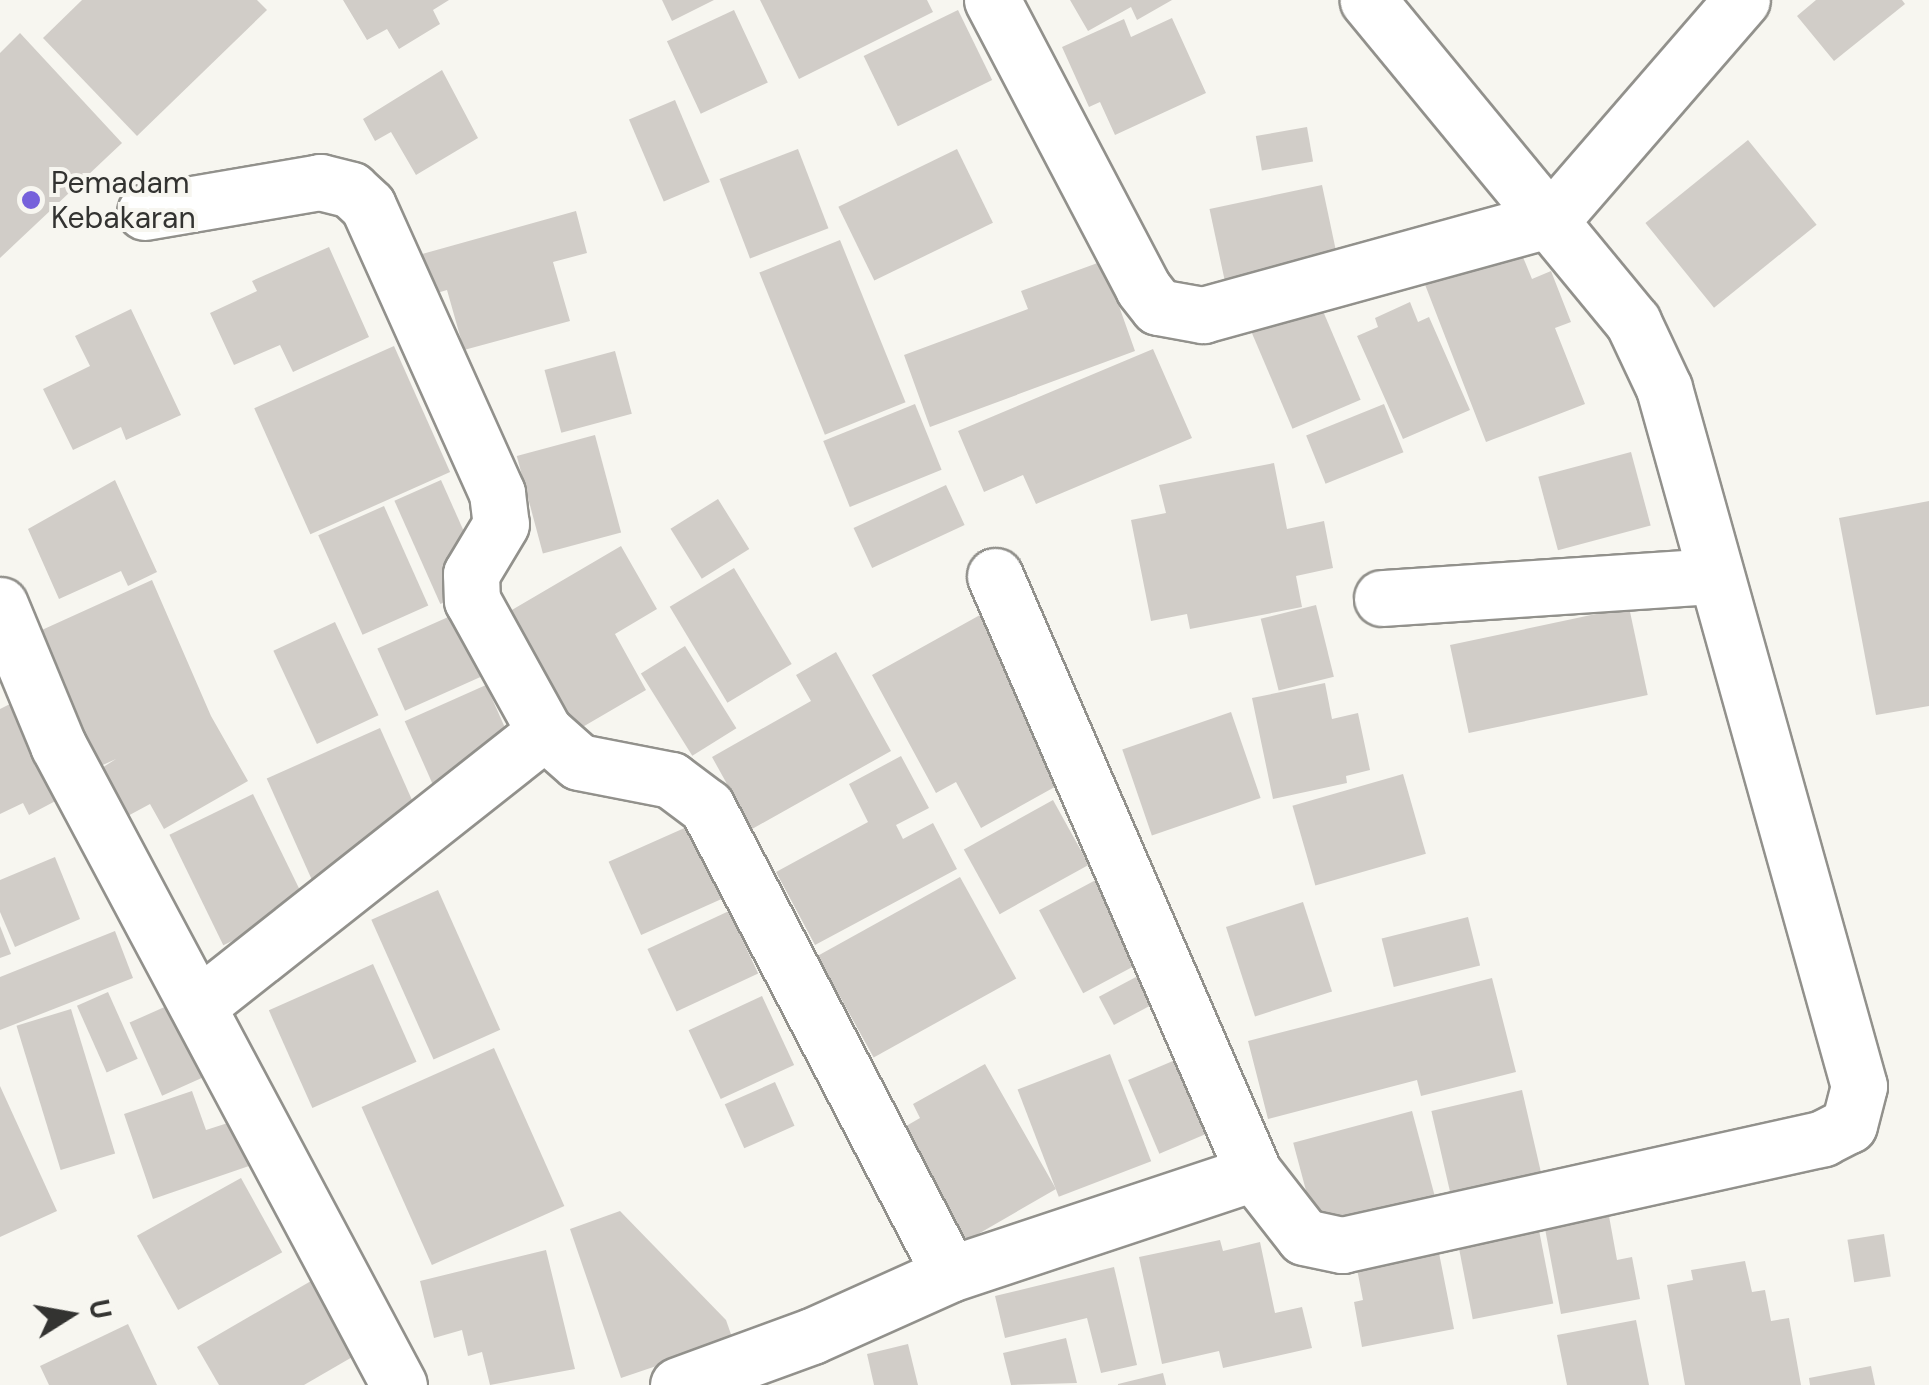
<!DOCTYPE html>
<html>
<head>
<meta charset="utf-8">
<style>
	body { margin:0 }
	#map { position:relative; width:1929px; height:1385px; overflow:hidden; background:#f7f6f0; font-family:"DM Sans",sans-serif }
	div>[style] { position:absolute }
	.building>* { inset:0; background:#d1cdc8; transform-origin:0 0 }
	.roads { filter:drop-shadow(2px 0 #92918c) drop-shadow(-2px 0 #92918c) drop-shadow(0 2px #92918c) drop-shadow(0 -2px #92918c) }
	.minor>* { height:55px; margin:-27.5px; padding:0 27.5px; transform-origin:27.5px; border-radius:27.5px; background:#fff }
	.dots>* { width:28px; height:28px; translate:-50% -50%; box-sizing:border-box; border:5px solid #f7f6f0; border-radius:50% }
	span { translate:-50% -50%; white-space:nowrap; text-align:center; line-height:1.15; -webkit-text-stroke:8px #f7f6f0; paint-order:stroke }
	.poi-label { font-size:30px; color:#333331 }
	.left { translate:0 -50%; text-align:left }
	.north { position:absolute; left:20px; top:1265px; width:100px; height:100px; -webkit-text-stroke:8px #f7f6f0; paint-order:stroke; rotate:79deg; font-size:28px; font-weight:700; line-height:40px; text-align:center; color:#333331 }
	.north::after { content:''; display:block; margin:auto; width:35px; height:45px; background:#333331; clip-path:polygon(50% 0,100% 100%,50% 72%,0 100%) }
</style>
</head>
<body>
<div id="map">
	<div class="building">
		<div style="clip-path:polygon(82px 0,257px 0,267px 10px,137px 136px,43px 38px)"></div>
		<div style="clip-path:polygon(343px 0,449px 0,433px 10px,440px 24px,399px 49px,387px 29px,367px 40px)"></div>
		<div style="clip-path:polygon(662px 0,714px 0,672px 21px)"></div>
		<div style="clip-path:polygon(760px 0,927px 0,933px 12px,799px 79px)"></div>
		<div style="clip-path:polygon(1070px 0,1172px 0,1137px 20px,1131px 7px,1088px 31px)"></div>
		<div style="clip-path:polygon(1816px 0,1902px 0,1905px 4px,1834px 61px,1797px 16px)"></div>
		<div style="left:734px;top:10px;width:80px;height:74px;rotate:65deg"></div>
		<div style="left:958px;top:10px;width:78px;height:105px;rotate:64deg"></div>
		<div style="clip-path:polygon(1172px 18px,1206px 93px,1115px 135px,1100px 102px,1089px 107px,1062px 47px,1124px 19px,1131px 37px)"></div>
		<div style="clip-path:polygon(20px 33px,122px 143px,0 258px,0 53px)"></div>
		<div style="clip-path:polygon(442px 70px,478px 138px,416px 175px,391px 132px,375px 141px,363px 119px)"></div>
		<div style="left:675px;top:100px;width:89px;height:50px;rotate:67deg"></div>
		<div style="left:1307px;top:127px;width:35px;height:52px;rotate:80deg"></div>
		<div style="left:1748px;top:140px;width:109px;height:132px;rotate:51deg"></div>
		<div style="left:798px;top:149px;width:85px;height:84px;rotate:69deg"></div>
		<div style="left:957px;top:149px;width:82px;height:132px;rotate:64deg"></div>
		<div style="left:1322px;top:185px;width:78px;height:115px;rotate:78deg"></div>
		<div style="clip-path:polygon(576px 211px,587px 253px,553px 262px,570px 321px,464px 350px,447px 290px,427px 296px,415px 256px)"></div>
		<div style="left:840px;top:240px;width:175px;height:87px;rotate:68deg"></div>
		<div style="clip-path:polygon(1518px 245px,1532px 279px,1551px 271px,1571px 322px,1555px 328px,1585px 404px,1486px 442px,1424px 282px)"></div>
		<div style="clip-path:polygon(329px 247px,369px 337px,293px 372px,280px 345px,234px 365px,210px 313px,257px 291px,252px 281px)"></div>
		<div style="clip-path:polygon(1103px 261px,1135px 351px,930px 427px,904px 355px,1028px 309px,1021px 291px)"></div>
		<div style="clip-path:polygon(1410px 302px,1418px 322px,1429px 317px,1470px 410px,1403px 439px,1357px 336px,1378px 327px,1375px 318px)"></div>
		<div style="left:1320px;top:304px;width:104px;height:74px;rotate:67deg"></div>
		<div style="clip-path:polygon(131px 309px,181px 415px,126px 440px,121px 427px,73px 450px,43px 389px,90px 366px,75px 336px)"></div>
		<div style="left:394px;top:346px;width:138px;height:153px;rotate:66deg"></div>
		<div style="clip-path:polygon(1153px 349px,1192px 438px,1036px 504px,1023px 475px,984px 492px,958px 431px)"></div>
		<div style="left:615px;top:351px;width:65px;height:73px;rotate:75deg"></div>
		<div style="left:915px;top:404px;width:71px;height:99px;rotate:68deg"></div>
		<div style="left:1384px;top:404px;width:52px;height:84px;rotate:68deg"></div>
		<div style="left:595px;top:435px;width:101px;height:81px;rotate:75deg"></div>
		<div style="left:1631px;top:452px;width:76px;height:96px;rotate:75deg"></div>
		<div style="clip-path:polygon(1274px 463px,1287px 529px,1324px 521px,1333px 568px,1296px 576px,1302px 607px,1190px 629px,1187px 614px,1151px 621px,1131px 520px,1166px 513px,1159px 485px)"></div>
		<div style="clip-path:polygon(115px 480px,157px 572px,128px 586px,121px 571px,59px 599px,28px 529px)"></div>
		<div style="left:441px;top:480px;width:113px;height:51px;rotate:66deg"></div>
		<div style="left:946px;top:485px;width:44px;height:102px;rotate:65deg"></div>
		<div style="left:718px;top:499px;width:59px;height:56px;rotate:58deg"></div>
		<div style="clip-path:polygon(1929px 501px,1929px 706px,1876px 715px,1839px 518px)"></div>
		<div style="left:384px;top:506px;width:109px;height:72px;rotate:66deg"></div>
		<div style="clip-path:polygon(621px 546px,657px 609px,615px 634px,646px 690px,562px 739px,493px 621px)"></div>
		<div style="left:734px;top:568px;width:112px;height:75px;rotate:59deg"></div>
		<div style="clip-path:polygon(152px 580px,211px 716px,248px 781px,164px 829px,150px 804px,124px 818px,97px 771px,116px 759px,94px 769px,33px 634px)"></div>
		<div style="left:1316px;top:605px;width:74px;height:57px;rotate:76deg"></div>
		<div style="left:1629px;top:607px;width:90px;height:183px;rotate:78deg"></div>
		<div style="left:455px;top:614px;width:68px;height:85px;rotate:66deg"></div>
		<div style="clip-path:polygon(980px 615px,1069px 779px,981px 828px,956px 782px,936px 793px,872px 675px)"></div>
		<div style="left:335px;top:622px;width:103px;height:68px;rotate:65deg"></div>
		<div style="left:685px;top:646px;width:97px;height:52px;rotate:58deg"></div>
		<div style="clip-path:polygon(836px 652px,891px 751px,752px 829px,712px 757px,811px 701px,796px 675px)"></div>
		<div style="clip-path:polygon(1325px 683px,1332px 719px,1358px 713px,1370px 770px,1346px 776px,1347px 783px,1273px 799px,1252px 698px)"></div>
		<div style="left:486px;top:685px;width:73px;height:89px;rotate:66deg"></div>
		<div style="clip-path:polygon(16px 701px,63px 797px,29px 815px,23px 803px,0 814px,0 709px)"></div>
		<div style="left:1231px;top:712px;width:91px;height:115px;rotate:71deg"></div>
		<div style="left:380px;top:728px;width:117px;height:124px;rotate:66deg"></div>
		<div style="clip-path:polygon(901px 756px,929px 808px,896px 825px,903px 839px,933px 823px,957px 869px,815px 945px,776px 872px,868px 822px,849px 784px)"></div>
		<div style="left:1403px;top:774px;width:83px;height:115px;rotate:74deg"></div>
		<div style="left:253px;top:794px;width:123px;height:93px;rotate:64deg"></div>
		<div style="left:1053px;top:800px;width:74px;height:102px;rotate:61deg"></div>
		<div style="left:689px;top:826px;width:80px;height:88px;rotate:66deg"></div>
		<div style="clip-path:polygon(55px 857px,80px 919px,15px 947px,0 912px,0 880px)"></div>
		<div style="left:1107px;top:874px;width:94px;height:77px;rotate:62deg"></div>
		<div style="left:960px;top:877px;width:116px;height:163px;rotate:61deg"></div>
		<div style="left:438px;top:890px;width:153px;height:73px;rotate:66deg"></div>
		<div style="left:1303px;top:902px;width:94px;height:81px;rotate:72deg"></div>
		<div style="left:729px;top:911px;width:69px;height:90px;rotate:65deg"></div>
		<div style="left:1468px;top:917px;width:50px;height:89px;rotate:76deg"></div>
		<div style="clip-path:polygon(0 926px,11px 954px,0 958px)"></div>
		<div style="clip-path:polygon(115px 931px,133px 978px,0 1030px,0 977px)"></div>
		<div style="left:373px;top:964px;width:107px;height:114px;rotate:66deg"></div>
		<div style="left:1151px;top:969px;width:32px;height:59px;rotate:62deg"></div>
		<div style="clip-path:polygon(1492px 978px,1516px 1072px,1421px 1096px,1417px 1080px,1268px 1119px,1248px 1041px)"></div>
		<div style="left:108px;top:992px;width:73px;height:34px;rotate:66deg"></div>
		<div style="left:762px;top:996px;width:76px;height:81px;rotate:65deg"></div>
		<div style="left:178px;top:1001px;width:80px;height:53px;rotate:66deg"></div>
		<div style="left:71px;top:1009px;width:151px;height:57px;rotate:73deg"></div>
		<div style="left:494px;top:1048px;width:173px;height:145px;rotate:66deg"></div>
		<div style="left:1110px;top:1054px;width:115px;height:99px;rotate:69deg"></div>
		<div style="left:1187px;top:1055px;width:80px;height:64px;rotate:67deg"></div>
		<div style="clip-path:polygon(985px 1064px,1056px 1189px,966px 1241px,901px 1129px,920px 1118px,913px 1104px)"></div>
		<div style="left:775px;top:1082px;width:48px;height:55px;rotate:66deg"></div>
		<div style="clip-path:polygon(0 1086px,57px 1211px,0 1237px)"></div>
		<div style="left:1522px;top:1090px;width:92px;height:93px;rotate:77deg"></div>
		<div style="clip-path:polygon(192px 1091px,206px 1130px,234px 1121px,249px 1166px,153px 1199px,124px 1114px)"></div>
		<div style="left:1412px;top:1111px;width:89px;height:123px;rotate:75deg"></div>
		<div style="left:241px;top:1178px;width:85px;height:119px;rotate:61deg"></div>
		<div style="clip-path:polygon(1607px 1205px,1617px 1260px,1632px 1257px,1640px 1299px,1561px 1314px,1543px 1218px)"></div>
		<div style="clip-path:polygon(620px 1211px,726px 1320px,733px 1340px,621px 1378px,570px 1229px)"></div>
		<div style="left:1538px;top:1225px;width:80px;height:82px;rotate:79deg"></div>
		<div style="left:1884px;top:1234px;width:43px;height:37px;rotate:81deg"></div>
		<div style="clip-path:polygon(1220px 1240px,1223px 1251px,1260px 1242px,1275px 1313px,1302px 1307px,1312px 1348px,1223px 1368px,1219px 1351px,1162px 1364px,1139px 1257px)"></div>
		<div style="clip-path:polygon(546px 1250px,575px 1369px,490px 1385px,482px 1352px,468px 1356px,462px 1330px,434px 1338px,420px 1281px)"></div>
		<div style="clip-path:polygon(1439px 1253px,1454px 1329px,1362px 1347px,1354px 1302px,1363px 1300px,1357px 1269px)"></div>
		<div style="clip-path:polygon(1745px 1261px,1752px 1292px,1765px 1290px,1771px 1321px,1789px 1318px,1801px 1385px,1685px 1385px,1667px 1285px,1693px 1280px,1691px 1270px)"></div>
		<div style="clip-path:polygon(1114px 1267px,1137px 1365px,1101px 1373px,1087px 1318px,1005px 1338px,995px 1296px)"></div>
		<div style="clip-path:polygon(311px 1281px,354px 1356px,304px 1385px,219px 1385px,197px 1347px)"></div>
		<div style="clip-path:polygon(1636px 1320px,1649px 1385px,1567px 1385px,1557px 1335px)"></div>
		<div style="clip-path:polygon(128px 1324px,157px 1385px,49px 1385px,40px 1366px)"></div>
		<div style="clip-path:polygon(1066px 1338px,1077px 1383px,1011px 1385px,1003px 1353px)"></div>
		<div style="clip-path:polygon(908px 1344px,918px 1385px,874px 1385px,867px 1354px)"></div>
		<div style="clip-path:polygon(1871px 1366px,1875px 1385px,1810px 1385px,1809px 1378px)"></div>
		<div style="clip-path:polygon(1163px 1373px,1166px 1385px,1118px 1385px,1118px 1384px)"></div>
	</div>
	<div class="roads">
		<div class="minor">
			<div style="left:992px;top:0;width:325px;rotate:62.3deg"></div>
			<div style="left:1143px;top:288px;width:24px;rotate:52deg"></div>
			<div style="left:1158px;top:307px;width:46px;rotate:10.1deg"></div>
			<div style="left:1203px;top:315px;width:362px;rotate:-15.4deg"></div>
			<div style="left:1552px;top:219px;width:290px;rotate:-49.1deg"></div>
			<div style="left:145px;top:212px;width:178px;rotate:-9.7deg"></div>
			<div style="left:320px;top:182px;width:32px;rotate:14deg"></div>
			<div style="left:351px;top:190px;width:23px;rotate:43deg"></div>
			<div style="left:368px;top:206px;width:315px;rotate:65.8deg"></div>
			<div style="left:497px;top:493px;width:31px;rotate:83deg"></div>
			<div style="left:501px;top:524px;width:58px;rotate:121deg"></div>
			<div style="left:471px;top:574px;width:26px;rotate:88deg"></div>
			<div style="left:472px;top:600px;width:151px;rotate:61.1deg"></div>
			<div style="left:545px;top:732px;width:45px;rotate:41.4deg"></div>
			<div style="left:579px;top:762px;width:94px;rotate:11.1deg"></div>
			<div style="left:671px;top:780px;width:45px;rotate:36.9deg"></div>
			<div style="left:707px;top:807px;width:526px;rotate:62.51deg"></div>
			<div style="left:995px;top:576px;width:651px;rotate:66.55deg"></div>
			<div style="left:1382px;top:598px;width:333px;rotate:-3.8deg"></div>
			<div style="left:0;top:605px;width:152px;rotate:67.5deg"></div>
			<div style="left:58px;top:745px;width:725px;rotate:61.95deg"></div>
			<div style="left:199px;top:1005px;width:441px;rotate:-38.3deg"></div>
			<div style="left:678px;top:1385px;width:143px;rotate:-20.1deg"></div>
			<div style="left:812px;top:1336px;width:151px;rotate:-24.2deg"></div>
			<div style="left:950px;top:1274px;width:320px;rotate:-18.4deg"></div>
			<div style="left:1254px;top:1173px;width:81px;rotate:52deg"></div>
			<div style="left:1304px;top:1237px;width:39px;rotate:12deg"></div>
			<div style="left:1342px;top:1245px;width:493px;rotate:-12.5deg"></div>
			<div style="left:1823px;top:1138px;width:29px;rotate:-27deg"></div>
			<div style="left:1849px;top:1125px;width:40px;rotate:-75.6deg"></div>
			<div style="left:1859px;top:1086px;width:725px;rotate:-105.61deg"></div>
			<div style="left:1664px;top:388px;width:73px;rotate:-115.2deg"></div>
			<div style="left:1633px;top:322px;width:417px;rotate:-129.5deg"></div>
		</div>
	</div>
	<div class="dots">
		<div style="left:31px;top:200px;background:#7661db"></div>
	</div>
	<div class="poi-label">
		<span class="left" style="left:51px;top:200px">Pemadam<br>Kebakaran</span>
	</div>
	<div class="north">U</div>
</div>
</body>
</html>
